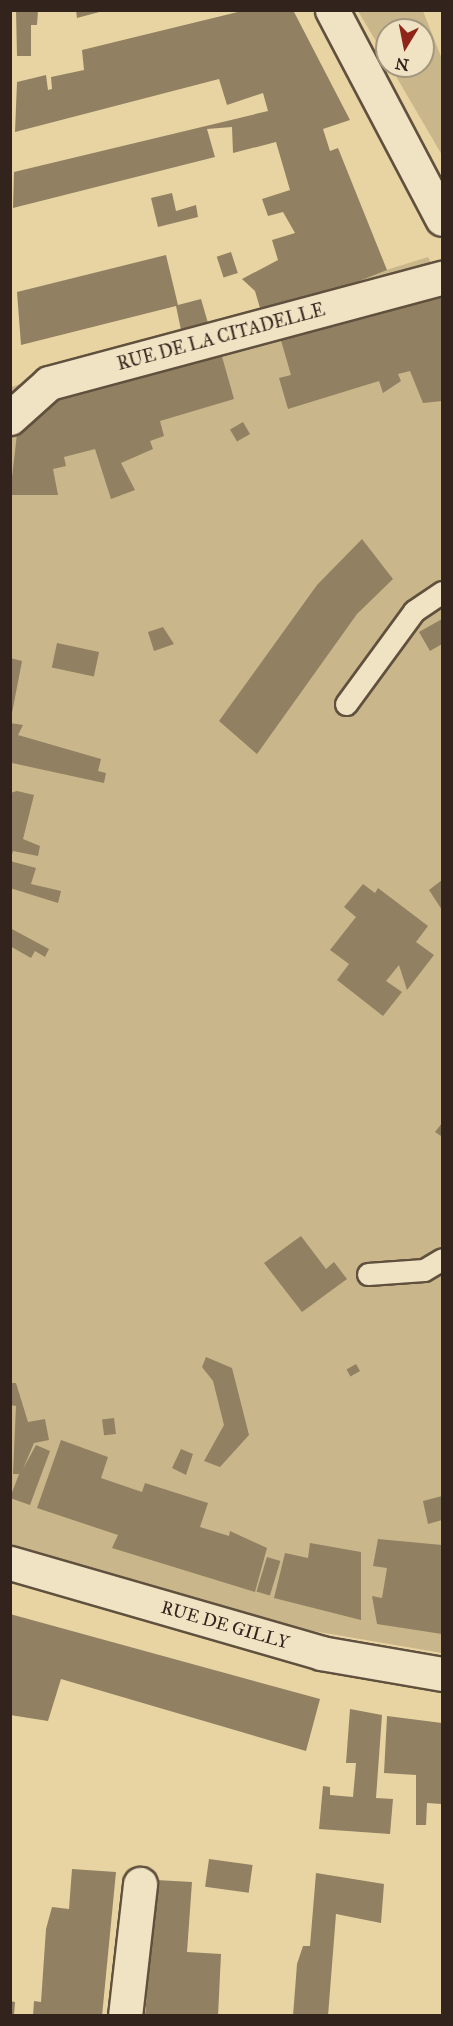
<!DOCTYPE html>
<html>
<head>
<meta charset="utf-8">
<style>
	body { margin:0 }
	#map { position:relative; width:453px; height:2026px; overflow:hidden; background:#e8d4a2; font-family:"IM FELL Great Primer",serif }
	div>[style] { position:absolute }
	.green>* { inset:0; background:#c9b68b }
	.building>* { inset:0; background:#918062; transform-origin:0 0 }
	.roads { filter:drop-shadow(2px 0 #60503e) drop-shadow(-2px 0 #60503e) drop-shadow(0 2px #60503e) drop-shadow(0 -2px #60503e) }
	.lane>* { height:21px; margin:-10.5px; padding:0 10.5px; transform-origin:10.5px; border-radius:10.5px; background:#f0e3c3 }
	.street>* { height:33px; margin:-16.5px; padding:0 16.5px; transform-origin:16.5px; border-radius:16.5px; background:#f0e3c3 }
	.secondary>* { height:33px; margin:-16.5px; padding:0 16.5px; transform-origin:16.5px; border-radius:16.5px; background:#f0e3c3 }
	span { translate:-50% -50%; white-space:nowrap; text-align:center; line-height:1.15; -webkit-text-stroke:6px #f0e3c3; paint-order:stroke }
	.street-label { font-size:18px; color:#32241c }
	.frame { position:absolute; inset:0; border:12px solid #32241c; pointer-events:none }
	.north { position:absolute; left:375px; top:18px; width:60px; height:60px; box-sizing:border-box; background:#f0e3c3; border:2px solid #a49780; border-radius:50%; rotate:190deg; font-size:16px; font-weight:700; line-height:24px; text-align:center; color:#32241c }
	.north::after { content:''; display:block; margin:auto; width:21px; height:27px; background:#8f2418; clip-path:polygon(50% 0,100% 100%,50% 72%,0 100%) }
</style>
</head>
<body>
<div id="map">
	<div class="green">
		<div style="clip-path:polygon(358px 11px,423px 11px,442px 59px,442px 155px,390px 66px,423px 66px,423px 30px,387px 30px,387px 60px)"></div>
		<div style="clip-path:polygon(428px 257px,442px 284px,442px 1653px,284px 1626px,11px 1545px,11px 387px)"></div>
	</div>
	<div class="building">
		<div style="clip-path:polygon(16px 10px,38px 10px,37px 25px,31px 25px,31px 56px,17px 56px)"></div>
		<div style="clip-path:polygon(76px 10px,103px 10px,103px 11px,77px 18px)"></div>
		<div style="clip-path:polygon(246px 10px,293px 10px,350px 120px,323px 129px,330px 151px,338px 148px,387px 270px,339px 289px,260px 308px,255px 291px,242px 279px,278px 260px,272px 240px,295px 233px,283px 212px,268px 216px,262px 199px,290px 190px,276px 142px,233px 153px,232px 127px,207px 129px,215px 157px,13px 208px,14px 172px,268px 111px,263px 93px,227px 105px,219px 79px,15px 132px,17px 82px,46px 75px,48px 90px,52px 89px,51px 77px,84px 70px,82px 50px)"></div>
		<div style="clip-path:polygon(172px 193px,176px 211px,196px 205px,198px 217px,158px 227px,151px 198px)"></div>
		<div style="left:231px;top:252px;width:22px;height:15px;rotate:72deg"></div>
		<div style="clip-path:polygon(166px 255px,178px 305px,201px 299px,208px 323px,181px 330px,176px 306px,21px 345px,17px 292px)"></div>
		<div style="clip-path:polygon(432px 292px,442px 297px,442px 401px,423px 403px,410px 371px,398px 374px,401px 381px,383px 393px,379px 381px,288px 409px,279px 378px,291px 375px,280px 337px)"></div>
		<div style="clip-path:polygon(221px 353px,234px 399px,160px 421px,164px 436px,150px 441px,153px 449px,121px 463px,135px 490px,111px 499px,95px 449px,64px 457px,66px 466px,53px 469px,58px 495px,10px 495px,19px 416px,28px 407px)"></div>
		<div style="left:243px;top:422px;width:14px;height:15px;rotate:60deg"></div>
		<div style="clip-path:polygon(362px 539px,393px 579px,357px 614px,257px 754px,219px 721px,317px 585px)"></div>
		<div style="clip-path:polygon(442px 619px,442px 644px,430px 651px,419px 632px)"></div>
		<div style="clip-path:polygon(163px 627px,174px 644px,154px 651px,148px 632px)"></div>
		<div style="left:57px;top:643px;width:43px;height:25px;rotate:12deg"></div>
		<div style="clip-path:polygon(10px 658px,22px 661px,12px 713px,10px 713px)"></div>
		<div style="clip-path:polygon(10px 723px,23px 725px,18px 735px,101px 759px,98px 771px,106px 773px,104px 783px,12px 763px,10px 767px)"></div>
		<div style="clip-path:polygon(17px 791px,34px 795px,23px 839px,40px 846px,38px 856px,13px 851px,10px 861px,10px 793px)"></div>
		<div style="clip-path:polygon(10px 861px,36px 868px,31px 884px,61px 891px,58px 903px,10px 888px)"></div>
		<div style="clip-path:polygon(442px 880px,442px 910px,429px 890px)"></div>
		<div style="clip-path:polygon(363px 884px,375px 893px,378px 888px,428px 926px,416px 942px,434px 955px,407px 990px,399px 965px,386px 981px,402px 992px,383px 1016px,337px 980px,349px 964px,330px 950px,356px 917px,344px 907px)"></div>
		<div style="clip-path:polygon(10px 928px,49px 949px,45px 957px,35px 951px,31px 958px,10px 946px)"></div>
		<div style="clip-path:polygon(442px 1123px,442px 1134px,441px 1136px,435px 1132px)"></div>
		<div style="clip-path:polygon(301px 1236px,326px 1269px,334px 1262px,347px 1279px,302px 1312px,264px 1263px)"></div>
		<div style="clip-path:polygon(206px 1357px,232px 1368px,249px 1435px,220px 1467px,204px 1461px,224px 1425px,213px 1381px,202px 1367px)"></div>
		<div style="left:356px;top:1364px;width:8px;height:11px;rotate:60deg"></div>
		<div style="clip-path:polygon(10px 1383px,16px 1383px,28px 1422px,45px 1419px,49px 1440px,34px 1443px,23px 1469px,36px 1445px,50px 1451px,30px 1505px,10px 1498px,19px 1474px,13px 1474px,16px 1406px,10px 1405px)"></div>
		<div style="left:114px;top:1418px;width:16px;height:12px;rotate:83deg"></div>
		<div style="clip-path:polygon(61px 1440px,108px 1457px,101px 1478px,142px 1492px,145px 1483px,208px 1503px,200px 1527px,229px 1536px,230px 1531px,267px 1548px,255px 1592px,112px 1548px,118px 1535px,37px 1508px)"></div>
		<div style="clip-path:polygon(181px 1449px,193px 1454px,186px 1475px,172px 1468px)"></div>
		<div style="clip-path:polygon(442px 1496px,442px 1520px,428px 1524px,423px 1501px)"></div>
		<div style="clip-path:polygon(378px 1539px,442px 1545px,442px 1634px,377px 1624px,372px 1596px,382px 1598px,387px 1568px,373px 1566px)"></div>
		<div style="clip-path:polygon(310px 1543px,361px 1552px,361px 1620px,274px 1598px,285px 1553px,308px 1558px)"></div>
		<div style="left:267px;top:1557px;width:14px;height:36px;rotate:17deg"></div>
		<div style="clip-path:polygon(10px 1614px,320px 1699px,306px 1751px,61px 1679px,48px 1721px,10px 1715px)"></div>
		<div style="clip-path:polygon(350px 1709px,382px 1715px,376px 1798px,393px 1799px,390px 1834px,319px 1829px,323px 1786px,330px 1787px,330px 1795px,353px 1797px,356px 1763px,346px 1763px)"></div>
		<div style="clip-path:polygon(387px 1716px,442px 1723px,442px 1804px,427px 1803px,426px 1825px,416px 1825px,416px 1775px,384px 1773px)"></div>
		<div style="left:209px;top:1859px;width:44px;height:28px;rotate:8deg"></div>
		<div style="clip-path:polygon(72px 1869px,116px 1872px,102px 2016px,33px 2016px,34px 2001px,41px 2002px,46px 1929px,52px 1907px,69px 1909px)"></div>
		<div style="clip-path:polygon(316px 1873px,384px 1884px,381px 1923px,336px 1914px,328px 2016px,293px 2016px,297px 1964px,303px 1946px,310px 1946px)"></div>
		<div style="clip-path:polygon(156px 1880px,192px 1882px,187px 1952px,221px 1954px,218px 2016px,145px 2016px)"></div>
		<div style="clip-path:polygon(10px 2001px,15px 2002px,14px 2016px,10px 2016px)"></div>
	</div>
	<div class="roads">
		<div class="lane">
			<div style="left:346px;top:704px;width:115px;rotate:-53.8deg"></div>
			<div style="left:414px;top:611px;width:34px;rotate:-34deg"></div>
			<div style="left:368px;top:1274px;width:56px;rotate:-4.1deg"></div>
			<div style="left:424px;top:1270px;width:21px;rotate:-31deg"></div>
		</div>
		<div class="street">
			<div style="left:10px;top:418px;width:52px;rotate:-41.9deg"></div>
			<div style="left:49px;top:383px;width:407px;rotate:-15deg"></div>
			<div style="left:125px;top:2016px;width:133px;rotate:-83.5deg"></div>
		</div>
		<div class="secondary">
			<div style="left:332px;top:10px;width:236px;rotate:62.2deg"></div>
			<div style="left:10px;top:1563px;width:324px;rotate:16.1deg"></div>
			<div style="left:321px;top:1653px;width:123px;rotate:9.8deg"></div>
		</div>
	</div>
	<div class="street-label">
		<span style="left:221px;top:337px;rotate:-15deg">RUE DE LA CITADELLE</span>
		<span style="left:225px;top:1625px;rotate:16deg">RUE DE GILLY</span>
	</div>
	<div class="frame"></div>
	<div class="north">N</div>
</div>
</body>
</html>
